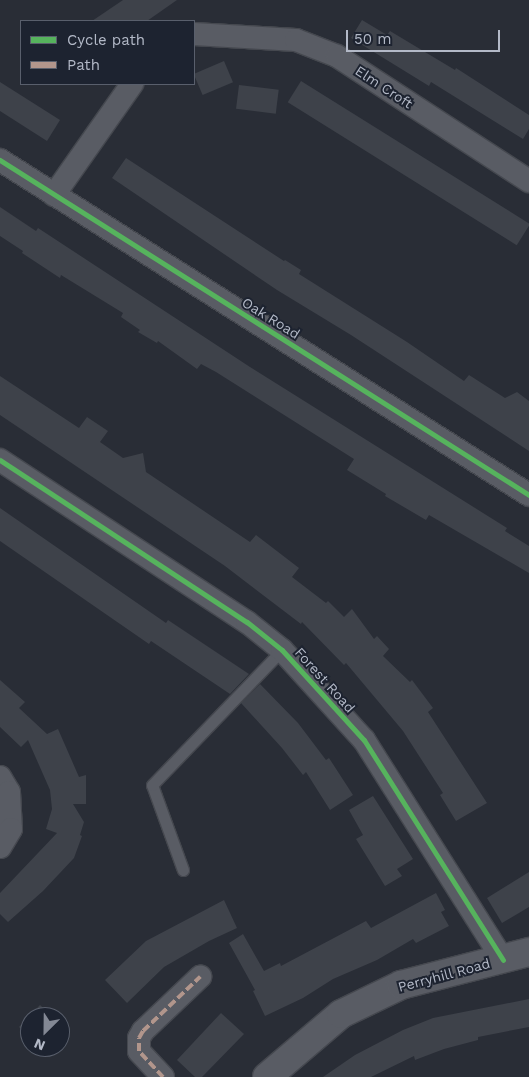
<!DOCTYPE html>
<html>
<head>
<meta charset="utf-8">
<style>
	body { margin:0 }
	#map { position:relative; width:529px; height:1077px; overflow:hidden; background:#292d36; font-family:"Work Sans",sans-serif }
	div>[style] { position:absolute }
	.building>* { inset:0; background:#3e424a; transform-origin:0 0 }
	.roads { filter:drop-shadow(1px 0 #45484f) drop-shadow(-1px 0 #45484f) drop-shadow(0 1px #45484f) drop-shadow(0 -1px #45484f) }
	.service>* { height:11px; margin:-5.5px; padding:0 5.5px; transform-origin:5.5px; border-radius:5.5px; background:#595c64 }
	.minor>* { height:22px; margin:-11px; padding:0 11px; transform-origin:11px; border-radius:11px; background:#595c64 }
	.tertiary>* { height:28px; margin:-14px; padding:0 14px; transform-origin:14px; border-radius:14px; background:#595c64 }
	.quiet>* { height:4px; margin-top:-2px; transform-origin:0; background:repeating-linear-gradient(90deg,#b2968c 0 8px,transparent 0 12px) }
	.cycleway>* { height:5px; margin:-2.5px; padding:0 2.5px; transform-origin:2.5px; border-radius:2.5px; background:#56b35d }
	span { translate:-50% -50%; white-space:nowrap; text-align:center; line-height:1.15; -webkit-text-stroke:4px #1d2330; paint-order:stroke }
	.street-label { font-size:14px; color:#b3b9c7 }
	.legend { position:absolute; left:20px; top:20px; width:175px; height:65px; box-sizing:border-box; background:#1d2330; border:1px solid #595f6c; margin:0; padding:6px 9px; list-style:none; font-size:15px; color:#b3b9c7 }
	.legend li { display:flex; align-items:center; gap:10px; height:25px }
	.legend b { width:25px; border:1px solid #595f6c }
	.north { position:absolute; left:20px; top:1007px; width:50px; height:50px; box-sizing:border-box; background:#1d2330; border:1px solid #595f6c; border-radius:50%; rotate:203deg; font-size:14px; font-weight:700; line-height:20px; text-align:center; color:#b3b9c7 }
	.north::after { content:''; display:block; margin:auto; width:18px; height:22px; background:#838894; clip-path:polygon(50% 0,100% 100%,50% 72%,0 100%) }
	.scale { position:absolute; left:346px; top:30px; width:154px; height:22px; box-sizing:border-box; border:2px solid #b3b9c7; border-top:0; padding-left:6px; font-size:15px; line-height:18px; white-space:nowrap; color:#b3b9c7; -webkit-text-stroke:4px #1d2330; paint-order:stroke }
</style>
</head>
<body>
<div id="map">
	<div class="building">
		<div style="clip-path:polygon(123px 0,177px 0,147px 21px,92px 21px)"></div>
		<div style="clip-path:polygon(362px 20px,387px 35px,390px 31px,455px 70px,456px 68px,529px 115px,529px 129px,523px 139px,431px 82px,429px 86px,351px 38px)"></div>
		<div style="left:224px;top:61px;width:23px;height:33px;rotate:67deg"></div>
		<div style="left:301px;top:81px;width:270px;height:25px;rotate:32deg"></div>
		<div style="clip-path:polygon(0 82px,60px 120px,47px 141px,0 111px)"></div>
		<div style="left:239px;top:85px;width:40px;height:24px;rotate:7deg"></div>
		<div style="clip-path:polygon(126px 158px,284px 261px,285px 260px,301px 270px,299px 274px,407px 342px,464px 381px,469px 375px,505px 398px,517px 392px,529px 401px,529px 451px,351px 335px,277px 290px,112px 178px)"></div>
		<div style="clip-path:polygon(0 207px,36px 231px,38px 228px,250px 367px,507px 528px,505px 531px,529px 546px,529px 573px,429px 515px,426px 520px,385px 496px,386px 494px,347px 470px,354px 459px,216px 372px,201px 364px,197px 369px,158px 341px,157px 343px,138px 332px,140px 330px,121px 317px,123px 313px,61px 275px,60px 278px,22px 253px,23px 251px,0 236px)"></div>
		<div style="clip-path:polygon(0 376px,79px 428px,87px 417px,108px 431px,100px 442px,123px 458px,143px 453px,146px 472px,250px 542px,256px 535px,299px 568px,292px 577px,326px 603px,328px 601px,344px 617px,352px 609px,374px 639px,377px 636px,389px 649px,383px 656px,410px 682px,412px 680px,433px 708px,428px 712px,487px 803px,456px 821px,440px 795px,443px 793px,403px 731px,346px 663px,344px 665px,302px 622px,301px 624px,225px 566px,0 415px)"></div>
		<div style="clip-path:polygon(0 508px,166px 623px,168px 620px,249px 674px,230px 694px,151px 641px,149px 644px,0 541px)"></div>
		<div style="clip-path:polygon(0 680px,25px 702px,19px 708px,47px 734px,58px 729px,79px 777px,86px 775px,86px 804px,73px 804px,84px 822px,80px 835px,82px 836px,74px 858px,43px 891px,8px 922px,0 914px,0 893px,57px 833px,46px 829px,52px 809px,50px 790px,28px 740px,21px 747px,0 727px)"></div>
		<div style="clip-path:polygon(260px 684px,298px 723px,326px 760px,329px 758px,353px 795px,330px 810px,306px 772px,303px 775px,282px 748px,241px 703px)"></div>
		<div style="clip-path:polygon(373px 796px,413px 859px,397px 869px,402px 876px,385px 886px,356px 839px,363px 835px,349px 810px)"></div>
		<div style="clip-path:polygon(529px 872px,529px 907px,502px 923px,487px 898px)"></div>
		<div style="clip-path:polygon(436px 893px,445px 910px,441px 912px,449px 926px,416px 943px,413px 939px,377px 960px,333px 979px,303px 998px,265px 1016px,253px 991px,255px 990px,229px 943px,243px 934px,264px 971px,280px 963px,281px 966px,366px 921px,371px 928px)"></div>
		<div style="clip-path:polygon(224px 900px,237px 928px,209px 941px,164px 967px,127px 1003px,105px 980px,146px 941px)"></div>
		<div style="clip-path:polygon(529px 999px,529px 1027px,478px 1037px,478px 1040px,444px 1049px,415px 1060px,414px 1056px,371px 1077px,323px 1077px,355px 1055px,403px 1030px,433px 1018px)"></div>
		<div style="clip-path:polygon(40px 1005px,53px 1017px,30px 1017px,30px 1037px,19px 1027px)"></div>
		<div style="clip-path:polygon(221px 1013px,244px 1034px,202px 1077px,195px 1077px,177px 1060px)"></div>
	</div>
	<div class="roads">
		<div class="service">
			<div style="left:183px;top:870px;width:90px;rotate:-110deg"></div>
			<div style="left:152px;top:785px;width:187px;rotate:-46.1deg"></div>
		</div>
		<div class="minor">
			<div style="left:194px;top:34px;width:102px;rotate:3.4deg"></div>
			<div style="left:296px;top:40px;width:44px;rotate:21.3deg"></div>
			<div style="left:337px;top:56px;width:229px;rotate:33.1deg"></div>
			<div style="left:0;top:160px;width:626px;rotate:32.34deg"></div>
			<div style="left:54px;top:195px;width:136px;rotate:-54.9deg"></div>
			<div style="left:0;top:460px;width:295px;rotate:33.3deg"></div>
			<div style="left:247px;top:622px;width:45px;rotate:38.7deg"></div>
			<div style="left:282px;top:650px;width:122px;rotate:47.7deg"></div>
			<div style="left:364px;top:740px;width:260px;rotate:57.7deg"></div>
			<div style="left:0;top:777px;width:17px;rotate:59deg"></div>
			<div style="left:9px;top:792px;width:37px;rotate:87deg"></div>
			<div style="left:11px;top:829px;width:21px;rotate:121deg"></div>
			<div style="left:163px;top:1077px;width:35px;rotate:-133deg"></div>
			<div style="left:139px;top:1051px;width:13px;rotate:-90deg"></div>
			<div style="left:139px;top:1038px;width:8px;rotate:-60deg"></div>
			<div style="left:143px;top:1031px;width:79px;rotate:-43.5deg"></div>
		</div>
		<div class="tertiary">
			<div style="left:267px;top:1077px;width:97px;rotate:-40.4deg"></div>
			<div style="left:341px;top:1014px;width:67px;rotate:-25.8deg"></div>
			<div style="left:401px;top:985px;width:132px;rotate:-14.5deg"></div>
		</div>
	</div>
	<div class="quiet">
		<div style="left:163px;top:1077px;width:35px;rotate:-133deg"></div>
		<div style="left:139px;top:1051px;width:13px;rotate:-90deg"></div>
		<div style="left:139px;top:1038px;width:8px;rotate:-60deg"></div>
		<div style="left:143px;top:1031px;width:79px;rotate:-43.5deg"></div>
	</div>
	<div class="cycleway">
		<div style="left:0;top:160px;width:626px;rotate:32.34deg"></div>
		<div style="left:0;top:460px;width:295px;rotate:33.3deg"></div>
		<div style="left:247px;top:622px;width:45px;rotate:38.7deg"></div>
		<div style="left:282px;top:650px;width:122px;rotate:47.7deg"></div>
		<div style="left:364px;top:740px;width:260px;rotate:57.7deg"></div>
	</div>
	<div class="street-label">
		<span style="left:384px;top:87px;rotate:33deg">Elm Croft</span>
		<span style="left:271px;top:318px;rotate:32deg">Oak Road</span>
		<span style="left:325px;top:680px;rotate:48deg">Forest Road</span>
		<span style="left:444px;top:975px;rotate:-15deg">Perryhill Road</span>
	</div>
	<ul class="legend">
	<li><b style="height:6px;background:#56b35d"></b>Cycle path</li>
	<li><b style="height:6px;background:#b2968c"></b>Path</li>
	</ul>
	<div class="north">N</div>
	<div class="scale">50 m</div>
</div>
</body>
</html>
